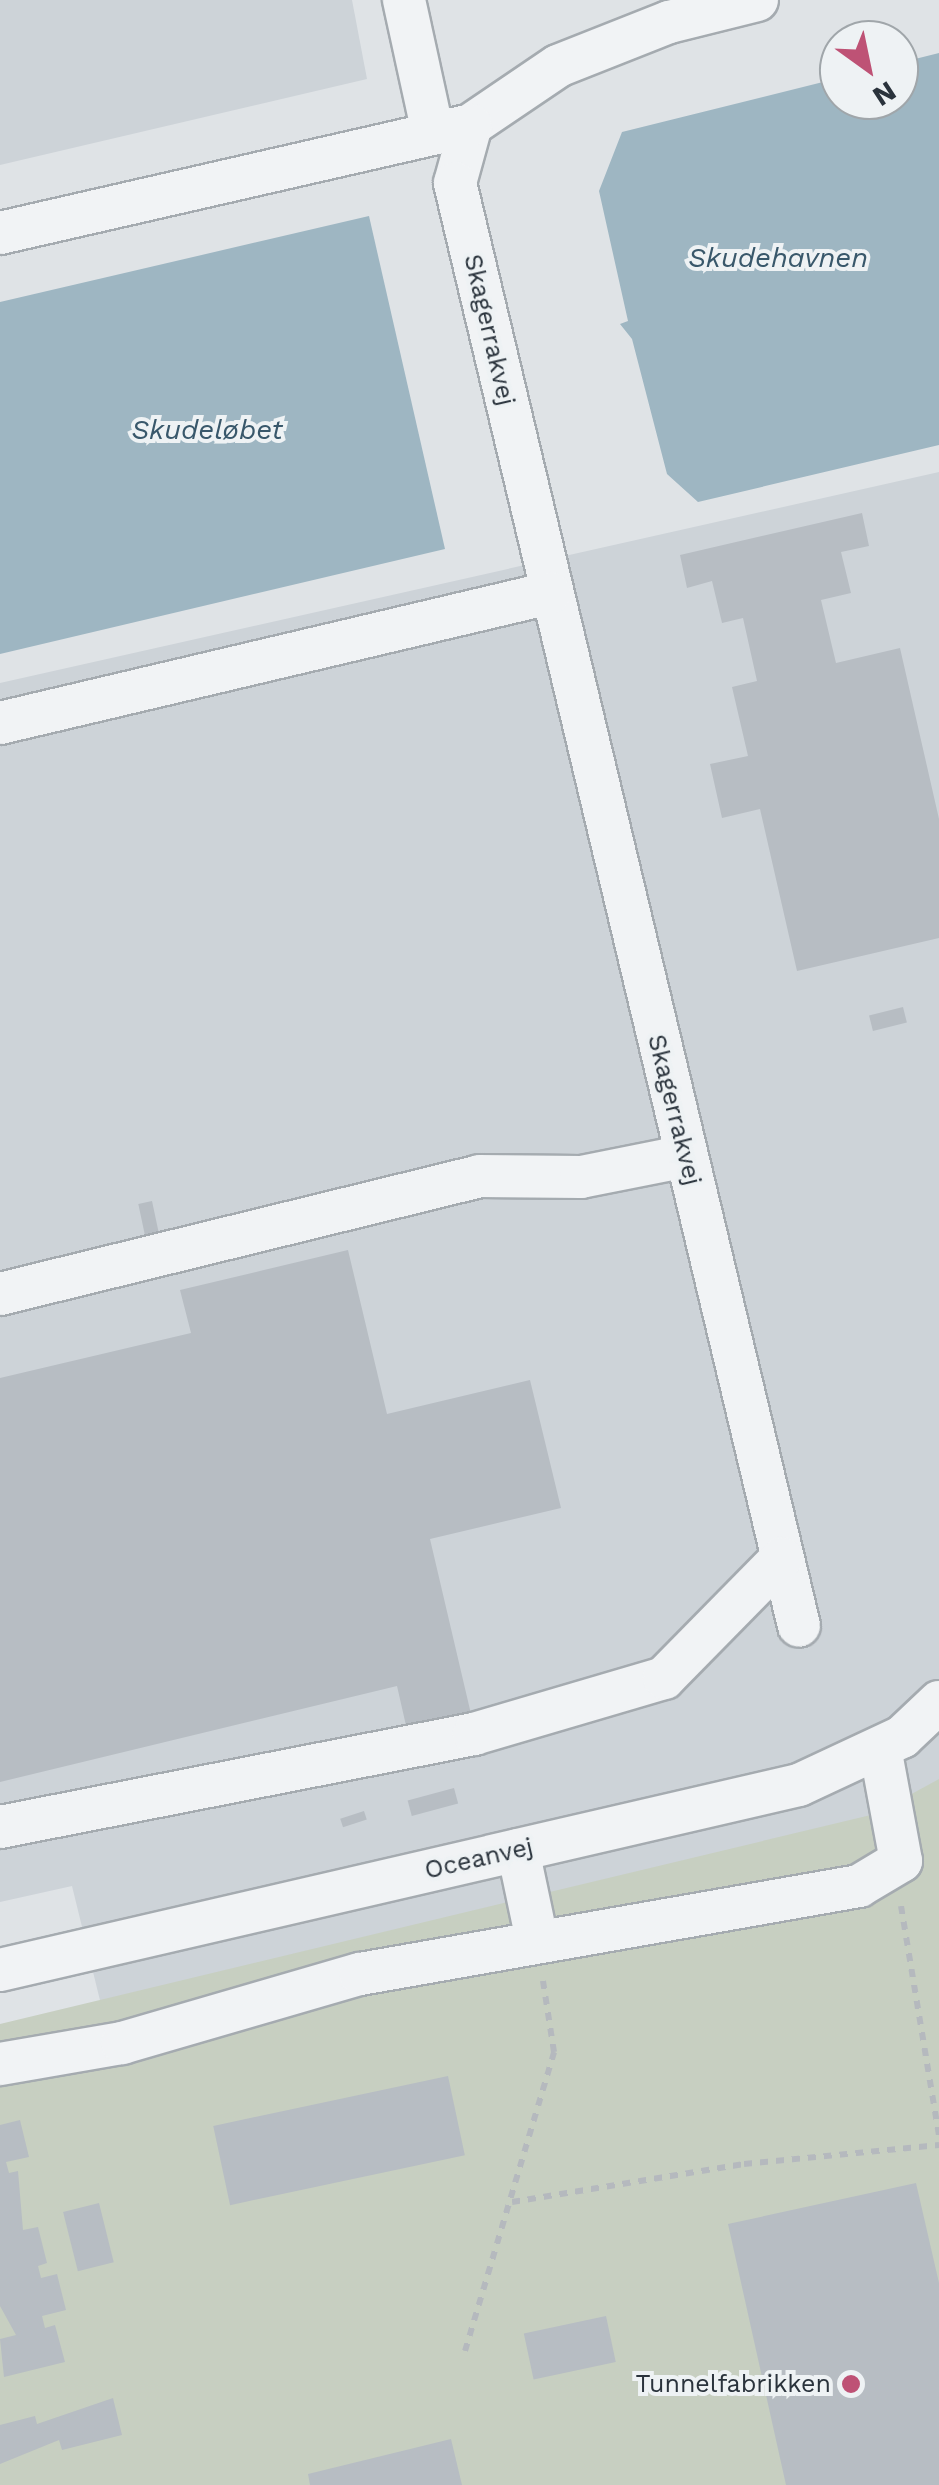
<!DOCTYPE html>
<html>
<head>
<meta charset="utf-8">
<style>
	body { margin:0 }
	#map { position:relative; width:939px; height:2485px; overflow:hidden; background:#dfe3e6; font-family:"Work Sans",sans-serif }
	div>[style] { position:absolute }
	.built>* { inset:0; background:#cdd3d8 }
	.green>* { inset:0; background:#c7cfc1 }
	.water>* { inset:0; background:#9eb6c2 }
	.building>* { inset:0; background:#b7bdc3; transform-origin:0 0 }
	.path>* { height:6px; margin-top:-3px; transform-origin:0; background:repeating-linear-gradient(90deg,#b5b9be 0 8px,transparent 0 16px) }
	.roads { filter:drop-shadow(2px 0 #a5abb0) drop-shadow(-2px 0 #a5abb0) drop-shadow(0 2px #a5abb0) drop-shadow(0 -2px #a5abb0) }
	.minor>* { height:42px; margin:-21px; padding:0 21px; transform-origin:21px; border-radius:21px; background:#f1f3f5 }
	.dots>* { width:28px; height:28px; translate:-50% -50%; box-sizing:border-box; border:5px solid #eef2f4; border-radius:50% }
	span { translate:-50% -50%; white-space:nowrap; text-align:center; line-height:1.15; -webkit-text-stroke:8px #eef2f4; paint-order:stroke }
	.street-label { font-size:25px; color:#2a333c }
	.poi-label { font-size:25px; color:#2a333c }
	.right { translate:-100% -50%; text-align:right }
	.water-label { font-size:28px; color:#39586b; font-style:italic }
	.north { position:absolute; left:819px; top:20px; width:100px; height:100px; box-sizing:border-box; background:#eef2f4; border:2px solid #a0a6aa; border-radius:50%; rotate:147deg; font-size:28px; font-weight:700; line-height:40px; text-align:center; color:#2a333c }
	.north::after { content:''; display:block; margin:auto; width:35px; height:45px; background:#be5275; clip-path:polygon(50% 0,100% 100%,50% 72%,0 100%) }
</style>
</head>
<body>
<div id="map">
	<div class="built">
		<div style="clip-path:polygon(0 0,352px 0,367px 79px,0 165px)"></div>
		<div style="clip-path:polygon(939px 472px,939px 2485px,107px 2029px,72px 1886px,0 1902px,0 683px)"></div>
	</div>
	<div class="green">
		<div style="clip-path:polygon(939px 1779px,939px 2485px,0 2485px,0 2024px,875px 1814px)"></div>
	</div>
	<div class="water">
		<div style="clip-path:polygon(939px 53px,939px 445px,698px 502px,667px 474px,632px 339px,620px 324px,628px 321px,599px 191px,622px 132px,839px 78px,839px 100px,899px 100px,899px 63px)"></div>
		<div style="clip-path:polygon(369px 216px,445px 549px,0 654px,0 302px)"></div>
	</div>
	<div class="building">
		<div style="clip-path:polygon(862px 513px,869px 546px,841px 552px,851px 593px,821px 600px,836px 663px,900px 648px,939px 819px,939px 938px,797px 971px,760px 809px,722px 818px,710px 764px,748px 756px,732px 687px,757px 681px,743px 618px,722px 623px,712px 581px,687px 588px,680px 555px)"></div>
		<div style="left:903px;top:1007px;width:16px;height:35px;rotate:76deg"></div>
		<div style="left:152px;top:1201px;width:34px;height:14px;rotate:78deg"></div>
		<div style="clip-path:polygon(348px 1250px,387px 1414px,530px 1380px,561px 1508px,430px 1539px,471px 1714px,407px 1730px,397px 1686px,0 1782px,0 1378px,191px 1333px,180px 1290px)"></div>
		<div style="left:454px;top:1788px;width:16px;height:48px;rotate:75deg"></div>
		<div style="left:364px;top:1811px;width:9px;height:25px;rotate:72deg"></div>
		<div style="left:448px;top:2076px;width:81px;height:240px;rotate:78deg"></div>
		<div style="clip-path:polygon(20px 2120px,29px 2157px,6px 2162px,9px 2173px,18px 2171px,23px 2230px,38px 2227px,47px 2263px,38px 2266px,41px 2278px,57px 2274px,66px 2310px,42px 2316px,45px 2328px,55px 2325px,65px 2362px,4px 2377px,0 2339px,16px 2335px,0 2306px,0 2125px)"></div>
		<div style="clip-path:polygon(916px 2183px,939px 2283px,939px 2485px,786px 2485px,728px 2224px)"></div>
		<div style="left:99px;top:2203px;width:61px;height:37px;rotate:76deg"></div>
		<div style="left:606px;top:2316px;width:47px;height:84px;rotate:78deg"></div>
		<div style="clip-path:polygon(113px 2398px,122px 2435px,62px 2450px,59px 2440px,0 2464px,0 2425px,35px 2416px,37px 2424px)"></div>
		<div style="clip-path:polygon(451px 2439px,462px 2485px,310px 2485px,308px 2474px)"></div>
	</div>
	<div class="path">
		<div style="left:901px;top:1906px;width:233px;rotate:80.6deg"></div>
		<div style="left:512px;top:2202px;width:235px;rotate:-9.3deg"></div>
		<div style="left:744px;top:2164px;width:196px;rotate:-5.6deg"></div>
		<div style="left:465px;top:2351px;width:312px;rotate:-73.4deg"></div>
		<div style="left:554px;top:2052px;width:72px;rotate:-98.8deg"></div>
	</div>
	<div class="roads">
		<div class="minor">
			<div style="left:404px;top:0;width:136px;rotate:77.7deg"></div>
			<div style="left:757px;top:0;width:91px;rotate:166deg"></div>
			<div style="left:669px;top:22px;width:119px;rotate:158.4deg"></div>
			<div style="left:558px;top:66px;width:105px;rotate:145.9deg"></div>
			<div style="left:471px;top:125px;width:60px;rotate:105.4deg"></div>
			<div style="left:455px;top:183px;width:1483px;rotate:76.59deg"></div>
			<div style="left:0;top:233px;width:483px;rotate:-12.9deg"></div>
			<div style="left:0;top:723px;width:565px;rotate:-13.3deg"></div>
			<div style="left:0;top:1294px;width:493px;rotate:-13.8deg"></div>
			<div style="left:479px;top:1176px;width:102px;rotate:0.6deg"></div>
			<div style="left:581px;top:1177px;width:107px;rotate:-11.3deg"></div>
			<div style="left:0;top:1827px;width:483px;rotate:-11.1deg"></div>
			<div style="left:474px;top:1734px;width:198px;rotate:-16.4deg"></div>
			<div style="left:664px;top:1678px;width:168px;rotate:-45.5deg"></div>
			<div style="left:518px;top:1850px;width:92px;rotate:78.1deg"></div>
			<div style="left:0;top:1970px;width:820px;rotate:-13.04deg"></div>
			<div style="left:799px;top:1785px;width:114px;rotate:-25deg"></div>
			<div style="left:902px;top:1737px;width:51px;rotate:-43.4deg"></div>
			<div style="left:0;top:2064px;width:124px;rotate:-9.8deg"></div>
			<div style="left:122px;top:2043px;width:248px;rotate:-16.2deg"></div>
			<div style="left:360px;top:1974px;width:507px;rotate:-10deg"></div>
			<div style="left:859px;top:1886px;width:49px;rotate:-30.8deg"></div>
			<div style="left:901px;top:1861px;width:115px;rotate:-100.5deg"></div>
		</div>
	</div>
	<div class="dots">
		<div style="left:851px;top:2384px;background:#be5275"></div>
	</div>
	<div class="street-label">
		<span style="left:489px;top:330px;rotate:77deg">Skagerrakvej</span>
		<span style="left:674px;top:1110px;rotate:76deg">Skagerrakvej</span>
		<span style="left:479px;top:1859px;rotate:-13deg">Oceanvej</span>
	</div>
	<div class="poi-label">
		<span class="right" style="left:831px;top:2384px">Tunnelfabrikken</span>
	</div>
	<div class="water-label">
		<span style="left:778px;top:258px">Skudehavnen</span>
		<span style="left:207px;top:430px">Skudeløbet</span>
	</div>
	<div class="north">N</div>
</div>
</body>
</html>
